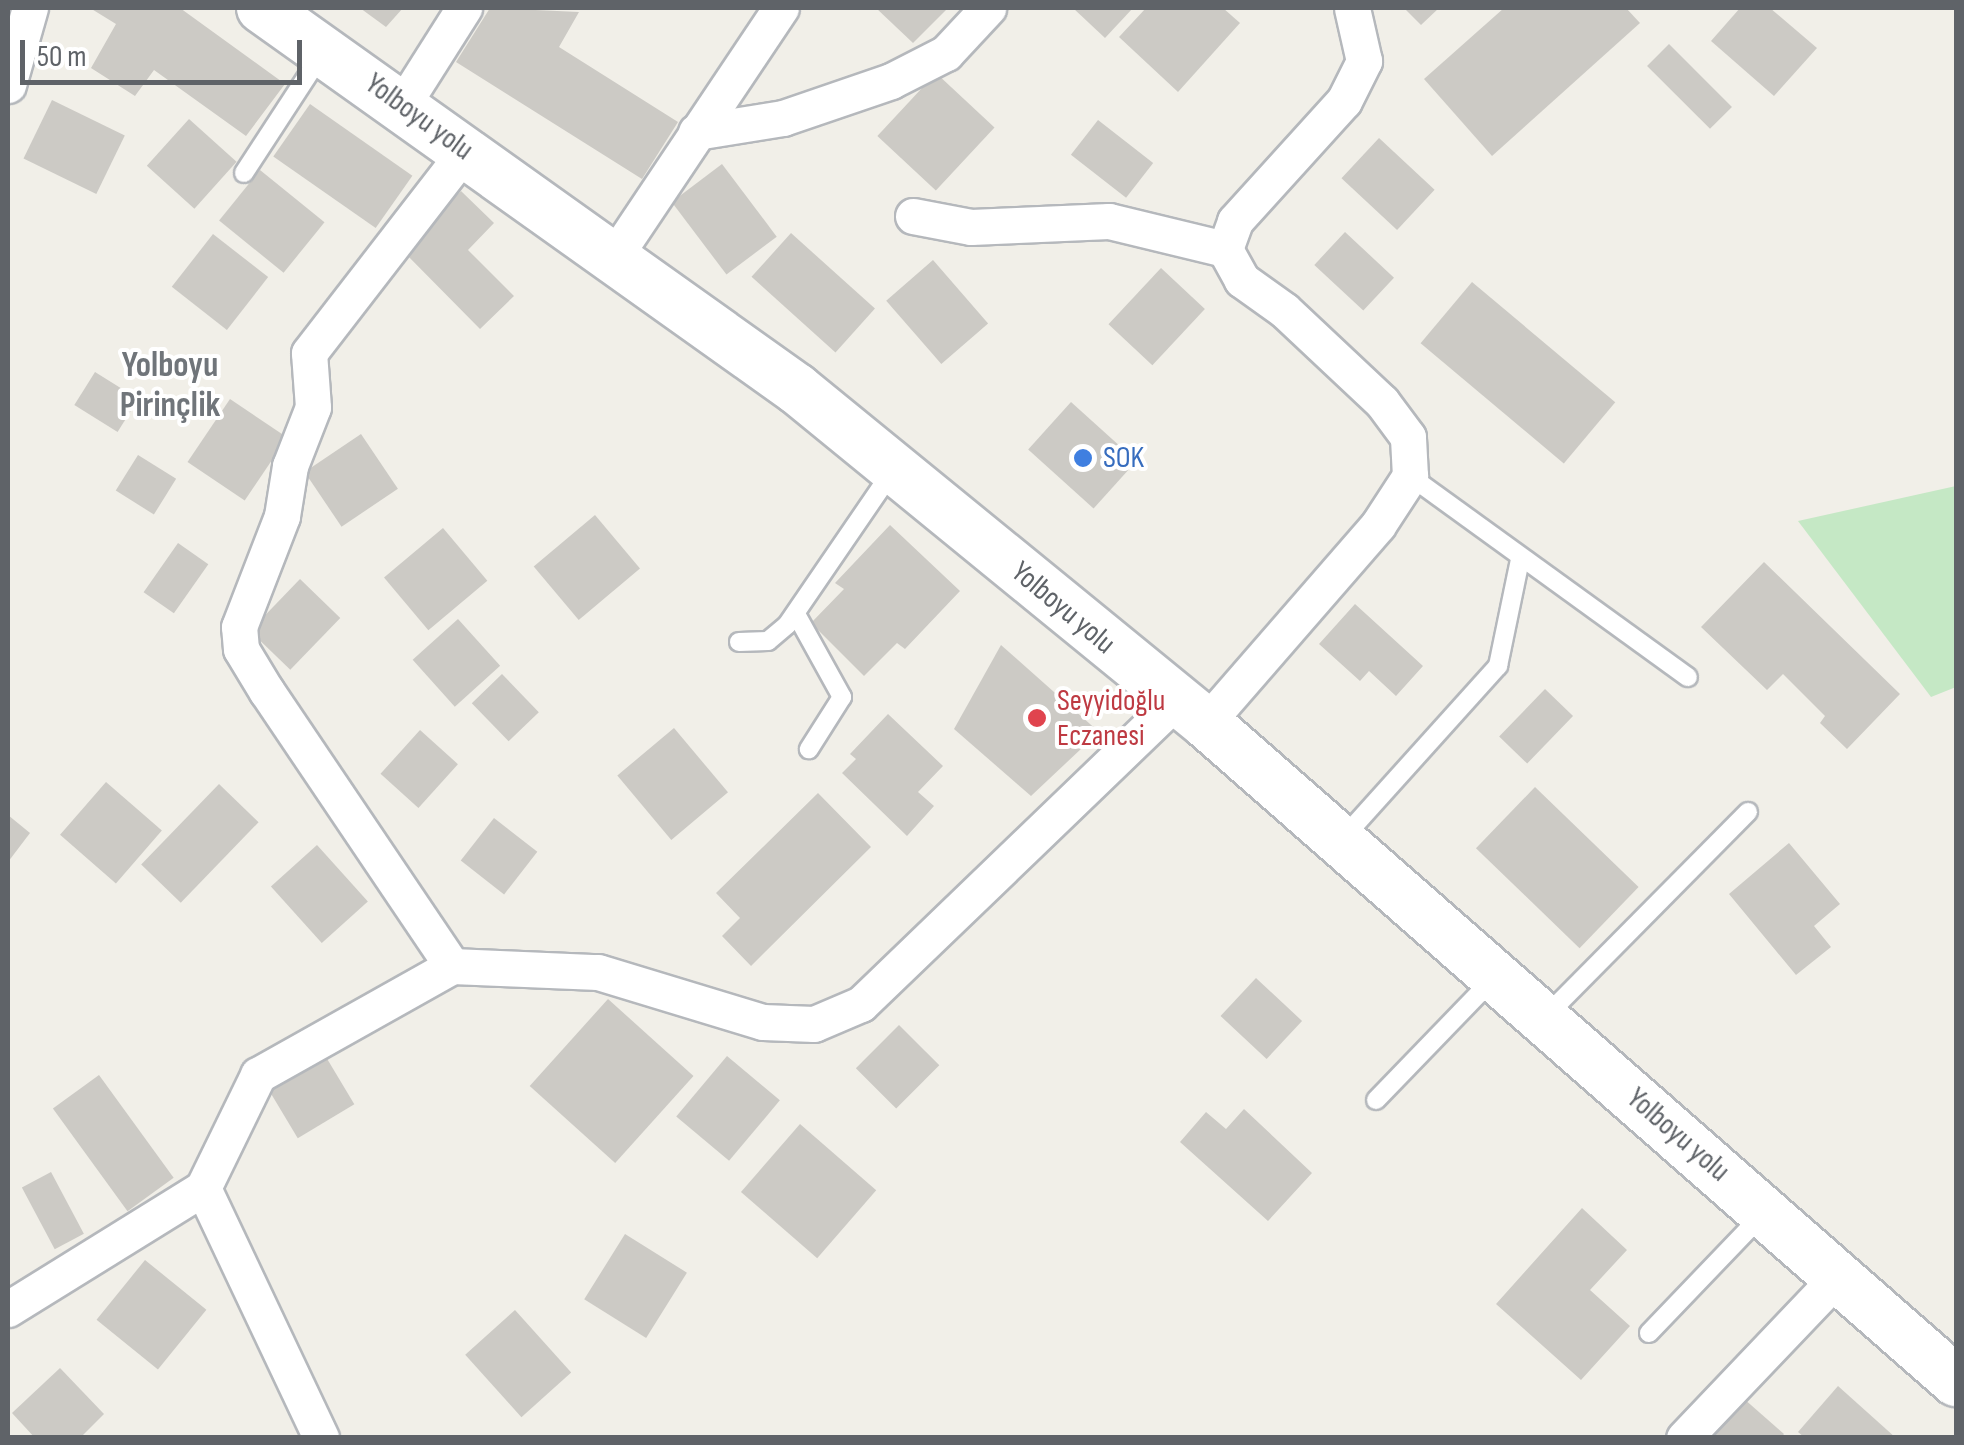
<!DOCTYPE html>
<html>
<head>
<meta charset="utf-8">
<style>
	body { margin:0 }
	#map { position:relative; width:1964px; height:1445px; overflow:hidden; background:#f1efe8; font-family:"Sofia Sans Condensed",sans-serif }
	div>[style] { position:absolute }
	.green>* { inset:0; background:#c5e8c5 }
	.building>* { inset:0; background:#cccac5; transform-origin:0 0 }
	.roads { filter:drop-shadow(2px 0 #b5b8bc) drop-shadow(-2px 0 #b5b8bc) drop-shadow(0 2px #b5b8bc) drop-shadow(0 -2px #b5b8bc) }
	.lane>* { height:18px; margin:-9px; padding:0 9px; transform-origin:9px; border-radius:9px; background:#fff }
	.street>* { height:35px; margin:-17.5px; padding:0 17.5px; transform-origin:17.5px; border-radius:17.5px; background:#fff }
	.secondary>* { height:50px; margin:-25px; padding:0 25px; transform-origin:25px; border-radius:25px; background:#fff }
	.dots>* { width:28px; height:28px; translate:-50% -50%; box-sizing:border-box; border:5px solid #fff; border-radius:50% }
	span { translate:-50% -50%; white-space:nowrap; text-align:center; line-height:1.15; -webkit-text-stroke:8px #fff; paint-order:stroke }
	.street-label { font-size:30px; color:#5f6368 }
	.shop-label { font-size:30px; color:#366cbe }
	.left { translate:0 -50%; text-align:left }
	.health-label { font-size:30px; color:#be3a42 }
	.quarter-label { font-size:35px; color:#70757a; font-weight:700 }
	.frame { position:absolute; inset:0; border:10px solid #5f6368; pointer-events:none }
	.scale { position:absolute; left:20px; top:40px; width:282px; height:45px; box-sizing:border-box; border:5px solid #5f6368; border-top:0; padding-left:12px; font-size:30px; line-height:35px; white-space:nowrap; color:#5f6368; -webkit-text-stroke:8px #fff; paint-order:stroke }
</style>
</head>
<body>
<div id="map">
	<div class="green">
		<div style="clip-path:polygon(1956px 486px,1956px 687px,1931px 697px,1798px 521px)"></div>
	</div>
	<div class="building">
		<div style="clip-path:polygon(90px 8px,180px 8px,285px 84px,246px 136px,154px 70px,135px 96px,91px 68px,116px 24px)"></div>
		<div style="clip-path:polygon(360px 8px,403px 8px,386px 27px)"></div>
		<div style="clip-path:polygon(490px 8px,579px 12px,559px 47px,678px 122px,642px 179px,456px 62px)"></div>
		<div style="clip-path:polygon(876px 8px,948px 8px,913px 43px)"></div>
		<div style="clip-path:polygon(1073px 8px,1133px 8px,1105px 38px)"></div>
		<div style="clip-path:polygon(1146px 8px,1223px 8px,1240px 23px,1178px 92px,1119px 37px)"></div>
		<div style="clip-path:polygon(1404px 8px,1439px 8px,1421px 25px)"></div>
		<div style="clip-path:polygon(1504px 8px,1626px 8px,1640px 23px,1492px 156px,1424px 79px)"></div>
		<div style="clip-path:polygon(1740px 8px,1770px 8px,1817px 48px,1774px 96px,1711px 41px)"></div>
		<div style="left:1669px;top:44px;width:89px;height:31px;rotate:45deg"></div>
		<div style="left:936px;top:73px;width:80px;height:86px;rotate:43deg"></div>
		<div style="left:52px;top:100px;width:81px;height:65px;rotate:26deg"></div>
		<div style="left:310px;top:104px;width:125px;height:64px;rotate:35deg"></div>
		<div style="left:189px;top:119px;width:64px;height:63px;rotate:42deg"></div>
		<div style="left:1098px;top:120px;width:70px;height:44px;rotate:38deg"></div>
		<div style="left:1379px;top:138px;width:76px;height:55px;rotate:43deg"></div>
		<div style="left:722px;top:164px;width:91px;height:63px;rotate:53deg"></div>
		<div style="left:260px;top:170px;width:83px;height:65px;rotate:39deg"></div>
		<div style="clip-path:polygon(461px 191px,494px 223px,468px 250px,514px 296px,480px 329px,402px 250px)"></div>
		<div style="left:1345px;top:232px;width:67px;height:45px;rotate:43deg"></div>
		<div style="left:791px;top:233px;width:113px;height:59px;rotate:42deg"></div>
		<div style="left:213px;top:234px;width:70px;height:67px;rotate:38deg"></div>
		<div style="left:933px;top:260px;width:84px;height:62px;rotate:49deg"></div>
		<div style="left:1161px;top:268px;width:60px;height:77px;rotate:43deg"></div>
		<div style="left:1472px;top:282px;width:187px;height:80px;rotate:40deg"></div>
		<div style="left:95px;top:372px;width:51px;height:39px;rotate:32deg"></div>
		<div style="left:230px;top:399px;width:69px;height:76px;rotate:34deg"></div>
		<div style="left:1071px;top:402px;width:88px;height:64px;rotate:42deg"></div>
		<div style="left:361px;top:434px;width:66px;height:68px;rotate:56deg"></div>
		<div style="left:138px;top:455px;width:45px;height:42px;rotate:32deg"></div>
		<div style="left:595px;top:515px;width:70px;height:80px;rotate:50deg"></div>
		<div style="clip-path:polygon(890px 525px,960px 591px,905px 649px,897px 643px,864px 676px,811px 623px,844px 589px,835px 583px)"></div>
		<div style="left:443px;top:528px;width:69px;height:77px;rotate:50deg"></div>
		<div style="left:178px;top:543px;width:37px;height:60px;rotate:35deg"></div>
		<div style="clip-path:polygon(1764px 562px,1900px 694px,1847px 749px,1820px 723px,1825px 716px,1783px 674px,1767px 690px,1701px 627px)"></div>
		<div style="left:300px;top:579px;width:56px;height:72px;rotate:44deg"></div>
		<div style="clip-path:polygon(1355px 604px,1423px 666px,1396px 696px,1369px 671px,1360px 681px,1319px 644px)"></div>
		<div style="left:458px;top:619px;width:63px;height:61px;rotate:48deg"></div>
		<div style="clip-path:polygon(1001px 645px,1099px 732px,1031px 796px,954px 729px)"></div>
		<div style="left:502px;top:674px;width:53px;height:42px;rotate:46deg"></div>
		<div style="left:1545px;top:689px;width:39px;height:66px;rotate:44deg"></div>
		<div style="clip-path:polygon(888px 714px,943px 766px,918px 792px,934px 806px,907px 836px,842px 773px,856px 759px,850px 754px)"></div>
		<div style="left:674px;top:728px;width:84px;height:74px;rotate:50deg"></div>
		<div style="left:420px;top:730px;width:51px;height:59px;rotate:42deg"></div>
		<div style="left:106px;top:782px;width:74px;height:70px;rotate:41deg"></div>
		<div style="left:219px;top:784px;width:55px;height:112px;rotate:44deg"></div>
		<div style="left:1535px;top:787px;width:144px;height:85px;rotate:44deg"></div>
		<div style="clip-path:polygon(818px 793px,871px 847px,751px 966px,722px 936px,740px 918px,716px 893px)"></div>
		<div style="clip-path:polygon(8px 815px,30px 833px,8px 862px)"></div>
		<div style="left:494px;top:818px;width:55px;height:54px;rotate:38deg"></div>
		<div style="clip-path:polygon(1789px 843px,1840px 904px,1814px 926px,1831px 947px,1796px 975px,1729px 894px)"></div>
		<div style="left:317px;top:845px;width:76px;height:62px;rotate:48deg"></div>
		<div style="left:1256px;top:978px;width:63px;height:52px;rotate:43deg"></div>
		<div style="left:608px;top:999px;width:115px;height:117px;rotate:42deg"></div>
		<div style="left:899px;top:1025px;width:57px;height:61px;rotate:45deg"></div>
		<div style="left:727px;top:1056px;width:69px;height:79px;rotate:40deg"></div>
		<div style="left:326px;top:1057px;width:55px;height:66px;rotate:59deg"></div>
		<div style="left:99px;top:1075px;width:127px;height:57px;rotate:54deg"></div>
		<div style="clip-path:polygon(1244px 1109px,1312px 1173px,1268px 1221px,1180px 1142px,1206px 1112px,1226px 1129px)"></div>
		<div style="left:800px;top:1124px;width:101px;height:90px;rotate:41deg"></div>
		<div style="left:51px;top:1172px;width:70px;height:33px;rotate:62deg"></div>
		<div style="clip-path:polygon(1582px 1208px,1627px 1250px,1590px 1290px,1630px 1326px,1581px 1380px,1496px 1304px)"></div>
		<div style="left:625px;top:1234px;width:73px;height:77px;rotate:32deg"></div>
		<div style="left:145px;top:1260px;width:79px;height:77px;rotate:39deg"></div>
		<div style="left:515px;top:1310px;width:84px;height:67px;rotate:48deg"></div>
		<div style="clip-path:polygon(60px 1368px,104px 1414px,80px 1438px,35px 1438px,12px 1413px)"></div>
		<div style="clip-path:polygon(1838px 1386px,1896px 1438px,1805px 1438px,1798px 1432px)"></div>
		<div style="clip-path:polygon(1743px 1398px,1784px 1434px,1781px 1438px,1709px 1438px)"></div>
	</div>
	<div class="roads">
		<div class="lane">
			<div style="left:244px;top:173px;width:141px;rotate:-56.9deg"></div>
			<div style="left:1410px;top:476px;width:343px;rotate:35.9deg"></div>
			<div style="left:796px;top:614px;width:95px;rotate:61deg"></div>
			<div style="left:842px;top:697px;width:62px;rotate:122.4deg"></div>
			<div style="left:739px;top:642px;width:29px;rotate:-2deg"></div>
			<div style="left:768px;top:641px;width:25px;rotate:-40deg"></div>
			<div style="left:787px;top:625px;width:184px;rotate:-55.6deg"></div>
			<div style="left:1343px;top:838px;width:232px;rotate:-48deg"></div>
			<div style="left:1498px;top:666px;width:108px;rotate:-78.3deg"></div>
			<div style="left:1544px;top:1018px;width:290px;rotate:-45.3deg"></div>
			<div style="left:1376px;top:1100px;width:167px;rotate:-46deg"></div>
			<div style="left:1649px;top:1333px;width:163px;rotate:-46.2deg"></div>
		</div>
		<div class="street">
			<div style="left:8px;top:85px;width:80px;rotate:-74.1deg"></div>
			<div style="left:403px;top:104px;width:114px;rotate:-57.6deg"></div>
			<div style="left:696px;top:132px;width:88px;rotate:-9.1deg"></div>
			<div style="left:783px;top:118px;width:114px;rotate:-18.9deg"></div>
			<div style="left:891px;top:81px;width:62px;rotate:-27deg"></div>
			<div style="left:946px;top:53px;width:62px;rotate:-47deg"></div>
			<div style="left:913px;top:216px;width:59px;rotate:10.7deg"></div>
			<div style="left:971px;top:227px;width:138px;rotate:-2.5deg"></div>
			<div style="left:1109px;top:221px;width:119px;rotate:13.6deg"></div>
			<div style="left:614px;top:257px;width:300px;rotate:-56.2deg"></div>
			<div style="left:1206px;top:723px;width:262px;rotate:-49deg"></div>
			<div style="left:1378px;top:525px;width:59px;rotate:-56.9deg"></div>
			<div style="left:1410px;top:476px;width:39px;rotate:-93deg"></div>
			<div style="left:1408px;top:437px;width:44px;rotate:-126.6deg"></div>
			<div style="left:1382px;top:402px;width:134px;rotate:-136.8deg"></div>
			<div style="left:1284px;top:310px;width:52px;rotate:-144.5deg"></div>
			<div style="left:1242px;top:280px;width:35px;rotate:-119deg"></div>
			<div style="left:1225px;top:249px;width:30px;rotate:-70deg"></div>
			<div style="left:1235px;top:221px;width:162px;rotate:-47.8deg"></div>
			<div style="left:1344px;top:101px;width:45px;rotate:-63.4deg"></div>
			<div style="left:1364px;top:61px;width:54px;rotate:-102.8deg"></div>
			<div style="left:452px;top:966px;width:331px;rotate:-124deg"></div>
			<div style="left:267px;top:692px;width:50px;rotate:-121.2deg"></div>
			<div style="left:241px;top:649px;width:22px;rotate:-95deg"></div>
			<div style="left:239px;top:627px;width:119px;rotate:-68.8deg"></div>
			<div style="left:282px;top:516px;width:51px;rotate:-80.9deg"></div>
			<div style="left:290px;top:466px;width:63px;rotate:-68.7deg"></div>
			<div style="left:313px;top:407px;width:54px;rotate:-94.2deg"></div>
			<div style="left:309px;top:353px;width:257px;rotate:-52.3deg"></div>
			<div style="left:203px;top:1188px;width:276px;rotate:64.7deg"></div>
			<div style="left:8px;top:1309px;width:229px;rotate:-31.8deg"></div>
			<div style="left:203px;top:1188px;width:126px;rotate:-64deg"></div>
			<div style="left:258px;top:1075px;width:223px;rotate:-29.3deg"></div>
			<div style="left:452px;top:966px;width:146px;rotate:2.4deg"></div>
			<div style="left:598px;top:972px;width:172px;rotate:16.9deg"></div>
			<div style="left:763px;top:1022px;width:51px;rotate:2.2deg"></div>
			<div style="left:814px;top:1024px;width:51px;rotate:-23.1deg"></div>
			<div style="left:861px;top:1004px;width:437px;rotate:-43.9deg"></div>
			<div style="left:1684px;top:1438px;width:225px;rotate:-46.4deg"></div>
		</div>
		<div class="secondary">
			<div style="left:262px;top:8px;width:657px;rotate:35.46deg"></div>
			<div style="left:797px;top:389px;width:528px;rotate:39.24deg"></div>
			<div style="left:1206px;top:723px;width:998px;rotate:41.26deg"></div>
		</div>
	</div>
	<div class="dots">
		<div style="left:1083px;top:458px;background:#3f7fe0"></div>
		<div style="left:1037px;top:718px;background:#e0444e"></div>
	</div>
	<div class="street-label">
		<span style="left:419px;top:117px;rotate:36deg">Yolboyu yolu</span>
		<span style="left:1063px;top:608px;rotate:40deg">Yolboyu yolu</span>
		<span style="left:1678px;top:1135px;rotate:41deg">Yolboyu yolu</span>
	</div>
	<div class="shop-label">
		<span class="left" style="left:1103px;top:458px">SOK</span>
	</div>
	<div class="health-label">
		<span class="left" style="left:1057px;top:718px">Seyyidoğlu<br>Eczanesi</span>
	</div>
	<div class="quarter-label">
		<span style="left:170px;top:386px">Yolboyu<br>Pirinçlik</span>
	</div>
	<div class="frame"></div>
	<div class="scale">50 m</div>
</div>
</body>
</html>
